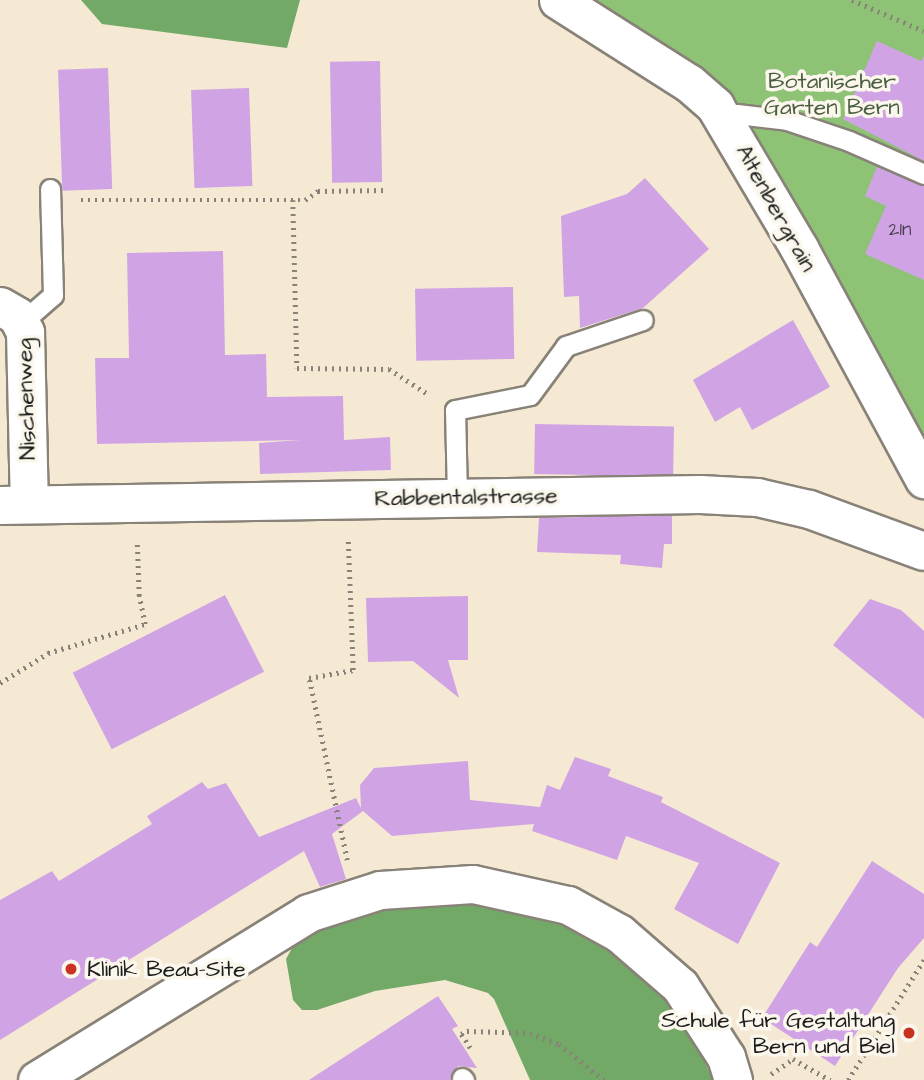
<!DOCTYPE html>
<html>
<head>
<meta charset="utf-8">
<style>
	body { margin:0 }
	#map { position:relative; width:924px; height:1080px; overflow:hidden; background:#f5e9d3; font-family:"Architects Daughter",sans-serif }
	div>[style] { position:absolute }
	.green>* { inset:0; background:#8ec376 }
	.forest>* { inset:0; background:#72a967 }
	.building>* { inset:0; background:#d0a4e4; transform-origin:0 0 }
	.path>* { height:4.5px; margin-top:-2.25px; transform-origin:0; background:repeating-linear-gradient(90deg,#888278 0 2px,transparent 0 7px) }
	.roads { filter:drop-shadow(2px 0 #888278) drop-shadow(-2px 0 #888278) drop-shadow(0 2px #888278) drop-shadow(0 -2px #888278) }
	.lane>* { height:19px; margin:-9.5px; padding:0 9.5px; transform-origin:9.5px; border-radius:9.5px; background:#fff }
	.street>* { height:37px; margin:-18.5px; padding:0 18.5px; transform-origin:18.5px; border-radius:18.5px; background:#fff }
	.dots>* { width:19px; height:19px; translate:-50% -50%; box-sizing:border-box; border:4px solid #fbf7ec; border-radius:50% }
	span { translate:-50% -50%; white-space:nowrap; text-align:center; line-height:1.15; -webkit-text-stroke:7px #fbf7ec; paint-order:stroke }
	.number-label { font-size:19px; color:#493e4e }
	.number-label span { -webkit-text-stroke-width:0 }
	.park-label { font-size:23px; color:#4a5f40 }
	.street-label { font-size:23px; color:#1c1c1c }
	.poi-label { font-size:23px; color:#1c1c1c }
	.left { translate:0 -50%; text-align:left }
	.right { translate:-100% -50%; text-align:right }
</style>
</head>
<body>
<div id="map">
	<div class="green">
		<div style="clip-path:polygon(593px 0,924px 0,924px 439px,815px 239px,728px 100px,709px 75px)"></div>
	</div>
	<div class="forest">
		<div style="clip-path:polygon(81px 0,300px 0,287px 48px,102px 24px)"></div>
		<div style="clip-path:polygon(454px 901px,490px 904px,558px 921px,620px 955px,670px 1002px,690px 1030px,713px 1080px,530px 1080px,494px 999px,488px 993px,445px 980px,375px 991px,317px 1010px,302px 1010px,293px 1000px,286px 959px,296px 941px,350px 917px,383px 908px)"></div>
	</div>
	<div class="building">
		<div style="clip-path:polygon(877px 41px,921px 61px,924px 56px,924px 161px,843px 119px)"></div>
		<div style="left:380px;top:61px;width:121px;height:50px;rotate:89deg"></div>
		<div style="left:108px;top:68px;width:121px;height:50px;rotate:88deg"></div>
		<div style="left:249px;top:88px;width:98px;height:58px;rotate:88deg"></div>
		<div style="clip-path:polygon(877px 167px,924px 186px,924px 280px,865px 254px,886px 206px,865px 196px)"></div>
		<div style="clip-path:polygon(645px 178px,709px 249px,643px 308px,580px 328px,579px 296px,564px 297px,561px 216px,627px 194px)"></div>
		<div style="clip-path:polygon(223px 251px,225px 355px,266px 354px,267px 397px,343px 396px,344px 440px,390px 437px,391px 470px,260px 474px,259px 443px,301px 440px,97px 444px,95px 358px,129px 358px,127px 253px)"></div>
		<div style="left:513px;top:287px;width:72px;height:98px;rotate:89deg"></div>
		<div style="clip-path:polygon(793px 320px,830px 387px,752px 430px,740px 407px,715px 422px,693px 380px)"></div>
		<div style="left:535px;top:424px;width:139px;height:50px;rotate:1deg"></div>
		<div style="clip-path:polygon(672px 515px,672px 544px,664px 544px,662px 568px,620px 564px,621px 555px,537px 552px,539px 518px)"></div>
		<div style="left:225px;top:595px;width:86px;height:171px;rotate:63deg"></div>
		<div style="clip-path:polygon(468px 596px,468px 660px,448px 660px,459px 698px,413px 661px,368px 662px,366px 598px)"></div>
		<div style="clip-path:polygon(870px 599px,901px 610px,924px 631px,924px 719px,833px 645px)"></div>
		<div style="clip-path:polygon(575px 757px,611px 769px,608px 776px,663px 797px,661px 802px,780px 863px,738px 944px,674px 909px,699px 863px,626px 836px,617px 860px,532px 831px,534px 824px,392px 836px,363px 811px,332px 834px,346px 879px,320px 887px,304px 851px,0 1040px,0 900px,52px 871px,59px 881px,152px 824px,147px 816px,202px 782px,208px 789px,226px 783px,259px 837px,356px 798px,361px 808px,360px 785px,374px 768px,468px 761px,470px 800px,540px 807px,547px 785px,560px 790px)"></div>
		<div style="clip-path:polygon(872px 861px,924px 894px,924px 938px,898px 968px,835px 1066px,762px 1018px,810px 942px,817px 947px)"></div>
		<div style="clip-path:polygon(438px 996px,458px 1026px,452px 1029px,477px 1068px,458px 1066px,450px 1080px,309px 1080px)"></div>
	</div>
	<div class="path">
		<div style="left:852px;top:0;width:78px;rotate:23.3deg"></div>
		<div style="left:81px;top:200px;width:224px"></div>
		<div style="left:305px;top:200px;width:16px;rotate:-35deg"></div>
		<div style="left:318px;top:191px;width:70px;rotate:-0.8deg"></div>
		<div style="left:293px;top:200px;width:168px;rotate:88.6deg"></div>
		<div style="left:297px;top:368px;width:92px;rotate:0.6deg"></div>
		<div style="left:389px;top:369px;width:46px;rotate:32.7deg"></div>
		<div style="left:0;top:683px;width:57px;rotate:-32deg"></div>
		<div style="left:48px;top:653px;width:101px;rotate:-16.6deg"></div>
		<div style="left:145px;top:624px;width:29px;rotate:-102deg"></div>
		<div style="left:139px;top:596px;width:54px;rotate:-92.1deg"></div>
		<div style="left:347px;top:860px;width:186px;rotate:-101.8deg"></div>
		<div style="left:309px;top:678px;width:45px;rotate:-10.3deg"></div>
		<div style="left:353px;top:670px;width:130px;rotate:-92.2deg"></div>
		<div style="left:470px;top:1048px;width:17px;rotate:-123deg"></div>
		<div style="left:461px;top:1034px;width:7px;rotate:-27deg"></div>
		<div style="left:467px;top:1031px;width:63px;rotate:1.8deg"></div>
		<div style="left:530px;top:1033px;width:31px;rotate:21deg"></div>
		<div style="left:559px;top:1044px;width:58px;rotate:38.7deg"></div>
		<div style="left:771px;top:1074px;width:27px;rotate:-34deg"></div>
		<div style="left:793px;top:1059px;width:43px;rotate:29.6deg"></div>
		<div style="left:848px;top:1080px;width:142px;rotate:-57.7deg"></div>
	</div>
	<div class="roads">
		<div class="lane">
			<div style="left:725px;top:120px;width:13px;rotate:-27deg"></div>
			<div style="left:737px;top:114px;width:50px;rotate:6.8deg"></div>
			<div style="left:787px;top:120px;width:65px;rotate:18.7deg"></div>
			<div style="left:849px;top:141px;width:82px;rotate:23.7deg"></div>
			<div style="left:22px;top:322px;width:41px;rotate:-41.1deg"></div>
			<div style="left:53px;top:295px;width:106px;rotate:-91.6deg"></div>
			<div style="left:457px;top:497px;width:87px;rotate:-91.3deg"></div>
			<div style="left:455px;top:410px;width:76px;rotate:-11.3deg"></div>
			<div style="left:530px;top:395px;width:61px;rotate:-53.7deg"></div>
			<div style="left:566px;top:346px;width:81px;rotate:-18.7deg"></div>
			<div style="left:462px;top:1078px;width:3px;rotate:45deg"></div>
		</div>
		<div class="street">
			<div style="left:558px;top:0;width:155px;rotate:32.4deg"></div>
			<div style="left:689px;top:83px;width:35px;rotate:41deg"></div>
			<div style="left:715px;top:106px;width:165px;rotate:59.4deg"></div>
			<div style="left:799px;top:248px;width:263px;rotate:61.6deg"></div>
			<div style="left:0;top:306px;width:20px;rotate:30deg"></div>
			<div style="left:17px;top:316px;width:18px;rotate:63deg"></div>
			<div style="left:25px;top:332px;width:172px;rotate:88.7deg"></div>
			<div style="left:0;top:505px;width:700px;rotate:-0.9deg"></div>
			<div style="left:700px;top:494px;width:57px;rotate:3deg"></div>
			<div style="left:757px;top:497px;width:53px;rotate:13deg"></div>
			<div style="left:809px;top:509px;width:122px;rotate:20.1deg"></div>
			<div style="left:37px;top:1080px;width:318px;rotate:-31.6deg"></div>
			<div style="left:308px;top:913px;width:76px;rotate:-17.7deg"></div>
			<div style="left:380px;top:890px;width:93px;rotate:-3.7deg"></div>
			<div style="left:473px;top:884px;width:97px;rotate:12.5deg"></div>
			<div style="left:568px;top:905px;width:58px;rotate:28.8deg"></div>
			<div style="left:619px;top:933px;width:81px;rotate:41deg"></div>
			<div style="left:680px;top:986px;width:85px;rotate:57.1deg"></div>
			<div style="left:726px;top:1057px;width:24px;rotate:73deg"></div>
		</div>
	</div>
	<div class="dots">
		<div style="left:71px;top:969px;background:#c8321e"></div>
		<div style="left:909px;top:1033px;background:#c8321e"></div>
	</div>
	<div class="number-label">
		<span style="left:900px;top:230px">21n</span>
	</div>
	<div class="park-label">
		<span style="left:832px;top:94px">Botanischer<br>Garten Bern</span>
	</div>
	<div class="street-label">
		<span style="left:776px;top:208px;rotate:61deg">Altenbergrain</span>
		<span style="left:26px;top:399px;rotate:-92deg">Nischenweg</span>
		<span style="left:466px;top:497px;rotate:-1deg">Rabbentalstrasse</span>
	</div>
	<div class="poi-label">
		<span class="left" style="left:87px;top:969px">Klinik Beau-Site</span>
		<span class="right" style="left:895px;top:1033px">Schule für Gestaltung<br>Bern und Biel</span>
	</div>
</div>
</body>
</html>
